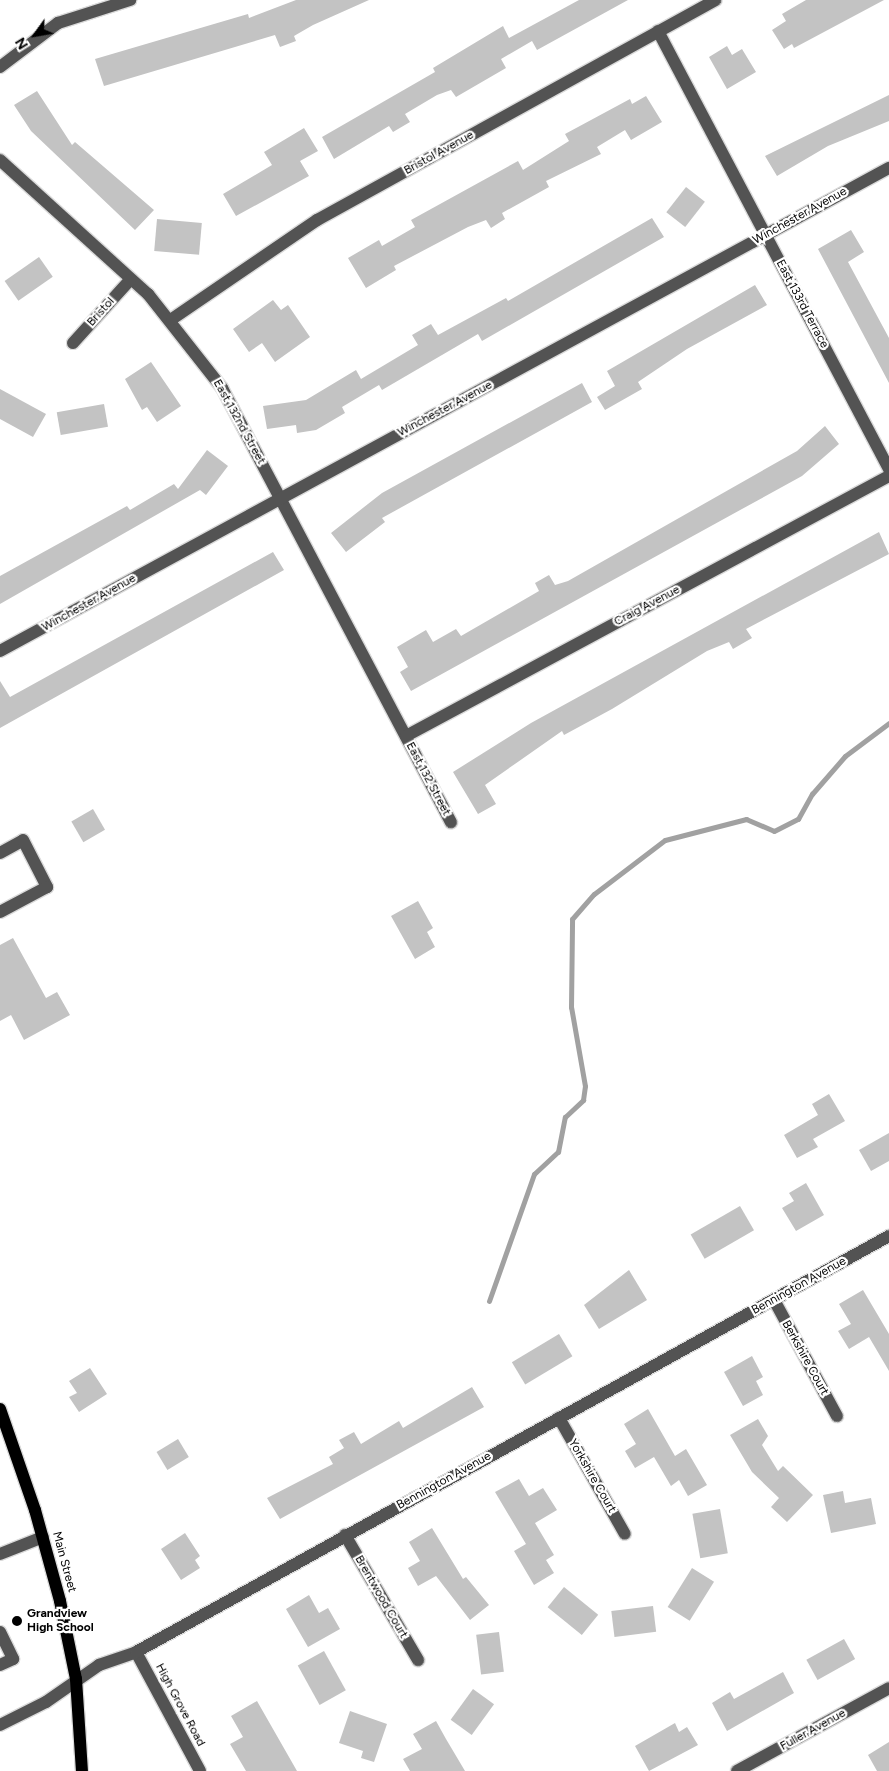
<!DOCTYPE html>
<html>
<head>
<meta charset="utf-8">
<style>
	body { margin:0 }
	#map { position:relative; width:889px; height:1771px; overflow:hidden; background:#fff; font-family:Figtree,sans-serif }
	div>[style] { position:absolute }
	.stream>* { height:5px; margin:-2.5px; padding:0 2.5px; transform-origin:2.5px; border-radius:2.5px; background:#a1a1a1 }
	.building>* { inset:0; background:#c3c3c3; transform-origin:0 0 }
	.roads { filter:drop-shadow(1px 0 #dbdbdb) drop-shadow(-1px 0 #dbdbdb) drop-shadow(0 1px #dbdbdb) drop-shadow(0 -1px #dbdbdb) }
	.minor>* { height:12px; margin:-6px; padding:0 6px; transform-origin:6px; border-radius:6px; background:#535353 }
	.major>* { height:12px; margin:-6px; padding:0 6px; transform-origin:6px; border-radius:6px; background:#000 }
	.dots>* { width:14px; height:14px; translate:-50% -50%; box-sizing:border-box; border:2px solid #fff; border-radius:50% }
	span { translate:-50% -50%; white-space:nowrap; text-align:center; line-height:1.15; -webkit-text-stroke:4.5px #fff; paint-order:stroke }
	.street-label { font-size:12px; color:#000 }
	.poi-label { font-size:12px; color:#000; font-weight:700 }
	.left { translate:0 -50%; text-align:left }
	.north { position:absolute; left:10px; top:10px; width:50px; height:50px; -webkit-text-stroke:4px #fff; paint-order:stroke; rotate:238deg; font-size:14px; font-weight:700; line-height:20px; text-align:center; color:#000 }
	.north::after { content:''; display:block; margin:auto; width:18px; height:22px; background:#000; clip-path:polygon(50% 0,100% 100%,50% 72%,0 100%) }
</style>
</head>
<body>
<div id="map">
	<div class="stream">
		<div style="left:489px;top:1301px;width:135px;rotate:-70.5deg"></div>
		<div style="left:534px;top:1174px;width:33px;rotate:-43deg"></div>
		<div style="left:558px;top:1152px;width:36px;rotate:-79deg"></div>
		<div style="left:565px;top:1117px;width:25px;rotate:-43deg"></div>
		<div style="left:583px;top:1100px;width:14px;rotate:-82deg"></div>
		<div style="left:585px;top:1086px;width:80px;rotate:-100deg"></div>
		<div style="left:571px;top:1007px;width:88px;rotate:-89.3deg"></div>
		<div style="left:572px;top:919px;width:33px;rotate:-49deg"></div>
		<div style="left:594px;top:894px;width:89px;rotate:-37.3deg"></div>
		<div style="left:665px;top:840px;width:84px;rotate:-14.5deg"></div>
		<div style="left:746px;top:819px;width:30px;rotate:23deg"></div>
		<div style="left:774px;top:831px;width:27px;rotate:-27deg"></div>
		<div style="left:798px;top:819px;width:29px;rotate:-61deg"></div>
		<div style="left:812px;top:794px;width:50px;rotate:-49deg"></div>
		<div style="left:845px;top:756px;width:55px;rotate:-36.9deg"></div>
	</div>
	<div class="building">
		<div style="clip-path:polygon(296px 0,369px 0,313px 25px,294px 36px,296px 41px,280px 47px,275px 35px,104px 86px,95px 59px,248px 14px,249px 18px)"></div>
		<div style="clip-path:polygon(579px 0,628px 0,537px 50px,532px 41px,501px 59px,506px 68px,456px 97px,451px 90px,437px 95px,405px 114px,410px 122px,393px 132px,389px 126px,334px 159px,322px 137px,435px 72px,433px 68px,503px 26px,509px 38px)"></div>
		<div style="clip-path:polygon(806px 0,884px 0,794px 48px,792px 44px,784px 49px,772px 30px,786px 21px,782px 14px)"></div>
		<div style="clip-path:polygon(727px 46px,732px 55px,742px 49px,756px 72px,727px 89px,709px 57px)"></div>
		<div style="clip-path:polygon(37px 91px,72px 145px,75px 142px,154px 210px,135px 230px,31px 131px,14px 105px)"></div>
		<div style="clip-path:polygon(889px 95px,889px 121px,828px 146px,777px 176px,765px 156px)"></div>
		<div style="clip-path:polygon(646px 96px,662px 122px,631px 140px,625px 130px,597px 147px,601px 154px,546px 181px,549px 187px,502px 213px,505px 219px,491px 228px,486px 220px,468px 227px,394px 266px,396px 270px,366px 288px,348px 258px,379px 240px,382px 246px,415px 227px,411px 220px,518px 161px,523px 170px,569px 141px,565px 134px,630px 99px,632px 104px)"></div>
		<div style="clip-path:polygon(304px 128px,318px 151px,300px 161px,309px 176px,236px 216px,223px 194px,272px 165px,264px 152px)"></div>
		<div style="left:686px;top:187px;width:24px;height:32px;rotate:38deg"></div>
		<div style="clip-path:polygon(652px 218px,664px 237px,482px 341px,478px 334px,382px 390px,379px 385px,342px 407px,345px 413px,316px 430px,297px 433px,296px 425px,267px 429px,263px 406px,306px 400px,356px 370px,361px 379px,418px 345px,412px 335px,431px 324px,438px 335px,506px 298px,508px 301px)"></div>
		<div style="left:157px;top:219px;width:45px;height:32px;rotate:5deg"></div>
		<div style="clip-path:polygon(851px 230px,864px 252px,848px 262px,889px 338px,889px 383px,818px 249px)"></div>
		<div style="left:39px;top:257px;width:24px;height:42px;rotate:55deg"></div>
		<div style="clip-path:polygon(755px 285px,767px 305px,687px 349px,638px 382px,642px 389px,605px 410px,597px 397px,615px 386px,607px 371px)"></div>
		<div style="clip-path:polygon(273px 300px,281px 310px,288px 305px,310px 337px,275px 362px,262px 343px,249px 352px,233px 329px)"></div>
		<div style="clip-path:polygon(151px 362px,181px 406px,157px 422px,147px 407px,142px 410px,125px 379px)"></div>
		<div style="clip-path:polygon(582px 383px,592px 402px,382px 518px,385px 522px,346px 552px,331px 533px,382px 493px)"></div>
		<div style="clip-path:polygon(0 389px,46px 414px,33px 437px,0 419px)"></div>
		<div style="left:104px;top:404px;width:23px;height:48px;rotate:80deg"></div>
		<div style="clip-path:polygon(825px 426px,839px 444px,802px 476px,411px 691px,400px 672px,408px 667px,397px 647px,426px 630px,433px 642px,456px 629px,461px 636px,539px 591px,535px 583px,549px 575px,555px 585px,568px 581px,797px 451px)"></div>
		<div style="clip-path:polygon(207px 450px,228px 466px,206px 495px,200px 490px,0 604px,0 576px,127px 506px,130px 510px,174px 484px,178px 489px)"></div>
		<div style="clip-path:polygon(879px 532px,889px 554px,746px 629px,752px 638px,733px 649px,729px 642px,707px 651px,612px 709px,564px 735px,562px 731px,485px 785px,496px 804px,478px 814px,453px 772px,531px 723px)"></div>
		<div style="clip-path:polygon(273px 552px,284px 570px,0 728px,0 681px,10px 697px)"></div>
		<div style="left:93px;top:809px;width:24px;height:25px;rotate:60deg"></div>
		<div style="clip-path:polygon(418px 901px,433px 928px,427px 932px,435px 947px,415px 959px,391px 916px)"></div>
		<div style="clip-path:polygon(13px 938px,46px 998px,57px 992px,70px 1015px,24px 1040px,11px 1015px,0 1021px,0 945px)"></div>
		<div style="clip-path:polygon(829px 1094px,845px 1121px,813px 1139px,818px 1147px,797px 1158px,784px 1135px,818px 1115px,812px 1104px)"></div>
		<div style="clip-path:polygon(889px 1133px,889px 1161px,871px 1171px,859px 1150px)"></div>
		<div style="clip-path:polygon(806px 1183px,824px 1215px,796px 1231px,782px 1208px,794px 1201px,789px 1193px)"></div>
		<div style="left:740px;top:1206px;width:28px;height:57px;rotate:60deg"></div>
		<div style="clip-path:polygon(629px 1270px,647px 1300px,599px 1329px,584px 1305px)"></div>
		<div style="clip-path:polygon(863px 1290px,889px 1334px,889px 1371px,869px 1337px,849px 1349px,838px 1331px,851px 1324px,839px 1304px)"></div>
		<div style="left:559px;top:1334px;width:26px;height:55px;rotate:59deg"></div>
		<div style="clip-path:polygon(752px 1356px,763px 1377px,756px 1381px,763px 1395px,743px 1406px,724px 1372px)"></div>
		<div style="clip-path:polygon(90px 1368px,107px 1394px,79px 1412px,69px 1397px,77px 1393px,69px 1381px)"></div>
		<div style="clip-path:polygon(472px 1387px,484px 1407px,280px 1519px,267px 1498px,333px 1464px,329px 1457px,344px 1448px,339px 1440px,354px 1432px,361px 1444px,399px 1421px,403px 1428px)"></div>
		<div style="clip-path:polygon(648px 1409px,675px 1456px,686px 1449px,707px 1485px,688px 1496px,679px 1480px,671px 1486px,654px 1457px,635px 1468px,625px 1451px,636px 1444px,624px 1424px)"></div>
		<div style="clip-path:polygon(758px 1419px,768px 1436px,762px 1445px,778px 1471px,783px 1466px,813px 1495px,787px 1522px,771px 1507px,779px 1498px,752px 1472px,730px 1435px)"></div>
		<div style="left:178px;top:1439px;width:21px;height:25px;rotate:59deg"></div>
		<div style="clip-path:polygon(519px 1479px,529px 1496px,543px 1488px,557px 1510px,535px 1523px,554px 1555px,546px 1560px,554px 1573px,534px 1585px,514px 1551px,526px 1544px,495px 1492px)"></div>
		<div style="clip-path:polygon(843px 1491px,845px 1503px,871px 1498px,876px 1524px,831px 1533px,823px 1495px)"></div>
		<div style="left:720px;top:1509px;width:45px;height:28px;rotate:80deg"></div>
		<div style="clip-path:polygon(432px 1528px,463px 1579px,466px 1577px,489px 1605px,470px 1620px,436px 1576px,418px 1586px,408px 1568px,420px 1561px,409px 1542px)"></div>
		<div style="clip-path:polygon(185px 1533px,200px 1556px,195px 1560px,200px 1568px,181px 1580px,161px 1549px)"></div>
		<div style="left:692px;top:1568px;width:26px;height:46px;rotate:32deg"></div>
		<div style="left:564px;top:1587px;width:44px;height:26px;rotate:39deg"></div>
		<div style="clip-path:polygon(309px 1595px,319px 1613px,328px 1608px,340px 1629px,308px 1647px,286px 1609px)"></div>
		<div style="left:653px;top:1606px;width:26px;height:42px;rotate:83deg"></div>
		<div style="left:499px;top:1632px;width:40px;height:23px;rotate:83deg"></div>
		<div style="left:844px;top:1639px;width:23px;height:43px;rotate:61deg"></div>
		<div style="left:324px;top:1651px;width:45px;height:30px;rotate:61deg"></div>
		<div style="clip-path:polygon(783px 1672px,794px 1693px,727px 1731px,712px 1703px,730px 1692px,734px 1699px)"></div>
		<div style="left:473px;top:1689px;width:26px;height:38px;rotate:36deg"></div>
		<div style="clip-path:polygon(257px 1701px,297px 1771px,246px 1771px,230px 1744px,243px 1737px,231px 1716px)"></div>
		<div style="clip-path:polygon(350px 1711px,387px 1724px,374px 1762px,361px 1758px,363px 1751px,339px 1743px)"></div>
		<div style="clip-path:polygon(436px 1721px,446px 1739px,465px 1771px,410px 1771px,403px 1759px,422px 1749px,413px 1734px)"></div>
		<div style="clip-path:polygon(675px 1723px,679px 1732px,687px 1727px,698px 1745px,649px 1771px,635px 1746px)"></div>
		<div style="clip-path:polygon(889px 1742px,889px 1771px,877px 1771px,868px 1755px)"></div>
	</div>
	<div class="roads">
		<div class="minor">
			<div style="left:658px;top:31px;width:496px;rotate:62.2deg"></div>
			<div style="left:0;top:67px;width:73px;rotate:-37.2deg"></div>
			<div style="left:58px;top:23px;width:76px;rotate:-17.7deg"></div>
			<div style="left:0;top:160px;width:200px;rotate:42.2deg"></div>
			<div style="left:148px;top:294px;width:120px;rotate:51.8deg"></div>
			<div style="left:222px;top:388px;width:491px;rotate:62.2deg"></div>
			<div style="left:172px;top:319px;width:176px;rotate:-34.3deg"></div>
			<div style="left:317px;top:220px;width:455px;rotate:-28.9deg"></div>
			<div style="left:73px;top:343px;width:85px;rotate:-47.9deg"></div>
			<div style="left:0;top:651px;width:1012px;rotate:-28.52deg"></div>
			<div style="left:406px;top:736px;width:549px;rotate:-28.29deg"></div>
			<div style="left:0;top:853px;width:26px;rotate:-29deg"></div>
			<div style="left:23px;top:840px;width:53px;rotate:62.9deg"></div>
			<div style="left:47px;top:887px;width:53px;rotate:152deg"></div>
			<div style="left:774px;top:1300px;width:132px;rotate:61.5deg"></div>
			<div style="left:559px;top:1418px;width:133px;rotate:60.4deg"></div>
			<div style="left:345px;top:1535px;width:145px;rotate:59.7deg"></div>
			<div style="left:0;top:1554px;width:46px;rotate:-21.6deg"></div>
			<div style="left:0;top:1632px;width:30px;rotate:64deg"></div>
			<div style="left:13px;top:1659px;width:14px;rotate:155deg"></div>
			<div style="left:136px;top:1652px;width:135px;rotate:61.7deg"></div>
			<div style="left:0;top:1725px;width:51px;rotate:-26.6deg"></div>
			<div style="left:46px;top:1702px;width:65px;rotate:-34.9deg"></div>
			<div style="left:99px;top:1665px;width:39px;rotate:-19deg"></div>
			<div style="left:136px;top:1652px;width:860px;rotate:-28.92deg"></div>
			<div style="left:737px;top:1771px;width:173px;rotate:-28.6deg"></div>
		</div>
		<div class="major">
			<div style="left:0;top:1409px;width:107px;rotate:70.9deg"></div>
			<div style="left:35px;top:1510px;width:94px;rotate:74.6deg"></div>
			<div style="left:60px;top:1601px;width:80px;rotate:78.4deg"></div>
			<div style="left:76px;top:1679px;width:92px;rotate:86.3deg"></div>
		</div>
	</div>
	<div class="dots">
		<div style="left:17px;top:1621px;background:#000"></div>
	</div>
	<div class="street-label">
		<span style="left:439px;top:153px;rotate:-29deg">Bristol Avenue</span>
		<span style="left:800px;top:216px;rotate:-29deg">Winchester Avenue</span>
		<span style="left:802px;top:304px;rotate:62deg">East 133rd Terrace</span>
		<span style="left:101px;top:312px;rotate:-48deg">Bristol</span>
		<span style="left:445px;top:409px;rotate:-28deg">Winchester Avenue</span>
		<span style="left:239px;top:422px;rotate:61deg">East 132nd Street</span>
		<span style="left:89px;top:603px;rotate:-29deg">Winchester Avenue</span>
		<span style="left:647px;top:606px;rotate:-28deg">Craig Avenue</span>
		<span style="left:428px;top:779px;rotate:62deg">East 132 Street</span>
		<span style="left:799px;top:1286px;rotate:-29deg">Bennington Avenue</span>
		<span style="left:805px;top:1358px;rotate:61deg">Berkshire Court</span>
		<span style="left:592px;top:1476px;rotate:60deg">Yorkshire Court</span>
		<span style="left:444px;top:1481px;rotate:-29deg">Bennington Avenue</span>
		<span style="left:64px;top:1562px;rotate:75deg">Main Street</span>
		<span style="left:381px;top:1597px;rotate:60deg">Brentwood Court</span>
		<span style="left:180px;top:1705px;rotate:62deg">High Grove Road</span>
		<span style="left:813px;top:1730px;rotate:-29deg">Fuller Avenue</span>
	</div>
	<div class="poi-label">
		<span class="left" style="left:27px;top:1621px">Grandview<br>High School</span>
	</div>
	<div class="north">N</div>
</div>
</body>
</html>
